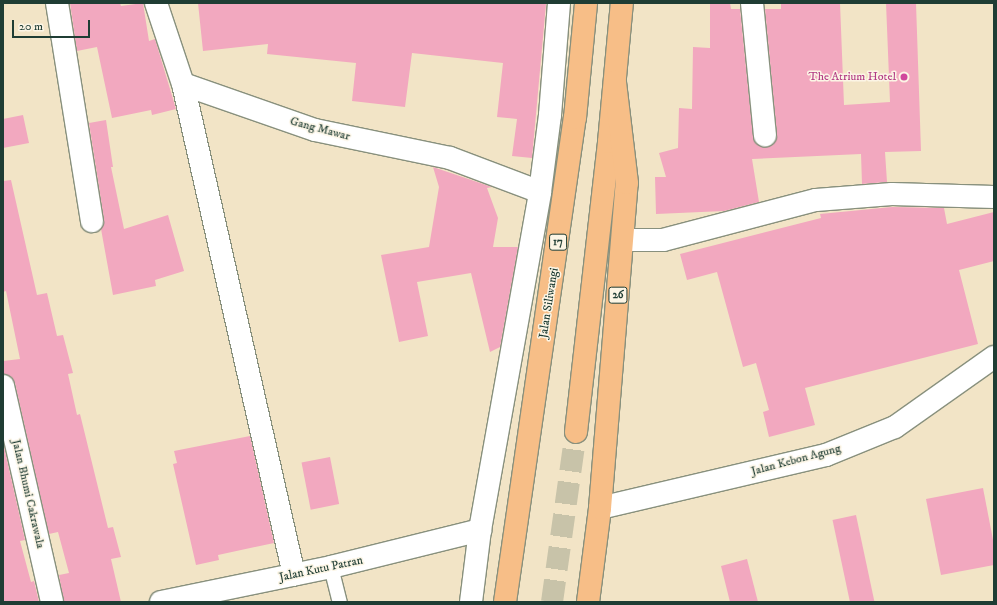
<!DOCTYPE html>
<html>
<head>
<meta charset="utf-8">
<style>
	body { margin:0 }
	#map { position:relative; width:997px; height:605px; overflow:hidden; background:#f2e4c6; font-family:"IM FELL DW Pica",serif }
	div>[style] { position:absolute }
	.building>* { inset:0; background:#f2a8bf; transform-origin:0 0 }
	.trunk-tunnel>* { height:22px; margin-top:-11px; transform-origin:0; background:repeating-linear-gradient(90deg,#c8c3a9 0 22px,transparent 0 33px) }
	.roads { filter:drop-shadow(1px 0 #88907d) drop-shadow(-1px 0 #88907d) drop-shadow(0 1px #88907d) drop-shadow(0 -1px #88907d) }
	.service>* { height:14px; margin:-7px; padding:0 7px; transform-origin:7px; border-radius:7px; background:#fff }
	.minor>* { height:22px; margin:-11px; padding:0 11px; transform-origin:11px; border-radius:11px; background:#fff }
	.tertiary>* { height:22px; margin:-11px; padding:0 11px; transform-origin:11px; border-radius:11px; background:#fff }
	.trunk>* { height:22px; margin:-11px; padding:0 11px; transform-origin:11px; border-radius:11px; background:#f7be87 }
	.dots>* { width:11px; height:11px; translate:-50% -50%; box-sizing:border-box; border:2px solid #fcf5e5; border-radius:50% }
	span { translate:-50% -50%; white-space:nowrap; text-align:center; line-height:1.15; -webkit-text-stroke:3px #fcf5e5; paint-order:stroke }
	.shield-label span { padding:1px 3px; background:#fcf5e5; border:1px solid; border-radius:3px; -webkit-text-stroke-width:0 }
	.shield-label { font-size:11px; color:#1f3d34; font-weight:700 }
	.hotel-label { font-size:12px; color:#b23c85 }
	.right { translate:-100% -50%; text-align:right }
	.street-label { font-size:12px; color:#1f3d34 }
	.frame { position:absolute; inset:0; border:4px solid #1f3d34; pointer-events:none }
	.scale { position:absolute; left:12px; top:20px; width:78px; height:18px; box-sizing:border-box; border:2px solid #1f3d34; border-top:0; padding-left:5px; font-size:12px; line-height:14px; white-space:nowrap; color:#1f3d34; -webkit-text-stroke:3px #fcf5e5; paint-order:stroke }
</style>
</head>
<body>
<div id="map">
	<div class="building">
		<div style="clip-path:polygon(70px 3px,120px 3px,121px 6px,143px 3px,149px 41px,155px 39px,176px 109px,152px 115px,151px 110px,112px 118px,97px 47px,77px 51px)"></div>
		<div style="clip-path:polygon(198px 3px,546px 4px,532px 158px,512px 156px,517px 119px,497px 117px,503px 63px,412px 53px,405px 107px,352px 101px,356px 63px,267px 54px,268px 44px,203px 51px)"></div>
		<div style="clip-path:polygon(710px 3px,730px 3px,731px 9px,740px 9px,753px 136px,755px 143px,766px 147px,773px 145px,777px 134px,765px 9px,781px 9px,781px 3px,840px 3px,844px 105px,890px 102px,886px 3px,916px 3px,921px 151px,885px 152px,887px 182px,862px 184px,861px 154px,752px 159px,759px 202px,724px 211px,656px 214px,655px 177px,666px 177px,659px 153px,678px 148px,679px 108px,692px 109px,693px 47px,710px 48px)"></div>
		<div style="clip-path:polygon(23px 115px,29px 143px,3px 148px,3px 119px)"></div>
		<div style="clip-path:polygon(106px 120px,113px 167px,111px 167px,124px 229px,168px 215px,184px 271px,155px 280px,156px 286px,113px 295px,101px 229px,104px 219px,89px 123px)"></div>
		<div style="clip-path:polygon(433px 167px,492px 187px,487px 188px,498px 218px,493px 247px,518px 247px,500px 347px,490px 352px,471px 273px,417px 282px,428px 336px,399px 342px,381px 255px,429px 247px,439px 187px)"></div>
		<div style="clip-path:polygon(11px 180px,37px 295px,47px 293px,57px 336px,63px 335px,73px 373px,68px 374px,77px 415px,80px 414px,108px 528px,113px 527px,121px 557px,111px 559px,121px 602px,64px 602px,59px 575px,69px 573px,58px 532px,49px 534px,15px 383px,12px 377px,3px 374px,3px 361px,20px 359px,6px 291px,3px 292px,3px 181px)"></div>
		<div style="clip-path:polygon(892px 207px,944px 208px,947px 224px,994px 212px,994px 261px,959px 270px,978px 344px,805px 388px,815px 425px,769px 437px,763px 412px,769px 410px,756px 363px,743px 367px,717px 272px,687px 280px,680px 254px,821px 218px,820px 214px)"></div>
		<div style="clip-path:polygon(250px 436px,274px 543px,218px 555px,219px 560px,196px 565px,173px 464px,177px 463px,174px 451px)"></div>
		<div style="clip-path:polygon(3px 442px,25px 540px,20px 541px,31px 582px,34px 581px,39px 602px,3px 602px)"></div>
		<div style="left:330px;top:457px;width:48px;height:29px;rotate:79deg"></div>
		<div style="clip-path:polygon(983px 488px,994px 545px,994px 565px,941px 575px,926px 499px)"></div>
		<div style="left:856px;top:515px;width:89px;height:24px;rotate:78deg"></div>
		<div style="clip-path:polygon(747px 559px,758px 602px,730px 602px,721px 566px)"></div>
	</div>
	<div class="trunk-tunnel">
		<div style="left:552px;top:602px;width:172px;rotate:-82deg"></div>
	</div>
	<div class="roads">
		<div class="service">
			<div style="left:331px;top:567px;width:36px;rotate:76deg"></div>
		</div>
		<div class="minor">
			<div style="left:57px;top:3px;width:221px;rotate:80.9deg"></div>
			<div style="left:156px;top:3px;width:85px;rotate:71.6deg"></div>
			<div style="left:183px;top:84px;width:140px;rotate:19.2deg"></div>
			<div style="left:315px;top:130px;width:138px;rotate:11.7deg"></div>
			<div style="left:450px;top:158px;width:96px;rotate:20.7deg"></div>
			<div style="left:752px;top:3px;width:133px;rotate:84.4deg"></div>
			<div style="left:183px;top:84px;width:503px;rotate:77.26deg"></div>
			<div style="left:623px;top:240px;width:40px"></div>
			<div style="left:663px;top:240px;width:158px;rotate:-14.7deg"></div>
			<div style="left:816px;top:200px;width:76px;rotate:-4.5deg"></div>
			<div style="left:892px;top:194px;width:102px;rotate:1.7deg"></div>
			<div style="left:3px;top:386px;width:221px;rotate:77.2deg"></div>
		</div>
		<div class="tertiary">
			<div style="left:600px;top:508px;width:232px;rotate:-13.2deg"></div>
			<div style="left:826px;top:455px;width:74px;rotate:-22.1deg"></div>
			<div style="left:895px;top:427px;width:121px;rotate:-35.3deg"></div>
			<div style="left:161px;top:602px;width:174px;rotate:-11.6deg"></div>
			<div style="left:331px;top:567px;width:154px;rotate:-13.9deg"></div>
			<div style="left:471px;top:602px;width:73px;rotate:-82.9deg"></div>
			<div style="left:480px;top:530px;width:343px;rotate:-79.9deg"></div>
			<div style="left:540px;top:192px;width:78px;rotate:-82.6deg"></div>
			<div style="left:550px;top:115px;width:112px;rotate:-85.4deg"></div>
		</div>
		<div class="trunk">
			<div style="left:576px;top:432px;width:292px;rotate:-83.5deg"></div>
			<div style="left:609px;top:142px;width:140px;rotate:-84.7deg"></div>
			<div style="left:505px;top:602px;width:489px;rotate:-81.8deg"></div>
			<div style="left:575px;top:118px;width:116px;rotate:-84.5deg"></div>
			<div style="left:588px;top:602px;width:95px;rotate:-82.7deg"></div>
			<div style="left:600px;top:508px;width:326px;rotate:-85.3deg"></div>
			<div style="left:627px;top:183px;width:102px;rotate:-96.8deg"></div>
		</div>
	</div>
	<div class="dots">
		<div style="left:904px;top:77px;background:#d1479c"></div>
	</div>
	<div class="shield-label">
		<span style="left:558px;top:242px">17</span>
		<span style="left:618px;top:295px">26</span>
	</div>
	<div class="hotel-label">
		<span class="right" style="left:896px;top:77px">The Atrium Hotel</span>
	</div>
	<div class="street-label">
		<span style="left:320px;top:129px;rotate:15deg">Gang Mawar</span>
		<span style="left:549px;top:303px;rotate:-81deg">Jalan Siliwangi</span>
		<span style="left:796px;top:460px;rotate:-15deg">Jalan Kebon Agung</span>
		<span style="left:28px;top:494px;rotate:77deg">Jalan Bhumi Cakrawala</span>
		<span style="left:321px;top:569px;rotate:-12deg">Jalan Kutu Patran</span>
	</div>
	<div class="frame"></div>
	<div class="scale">20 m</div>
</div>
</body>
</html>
